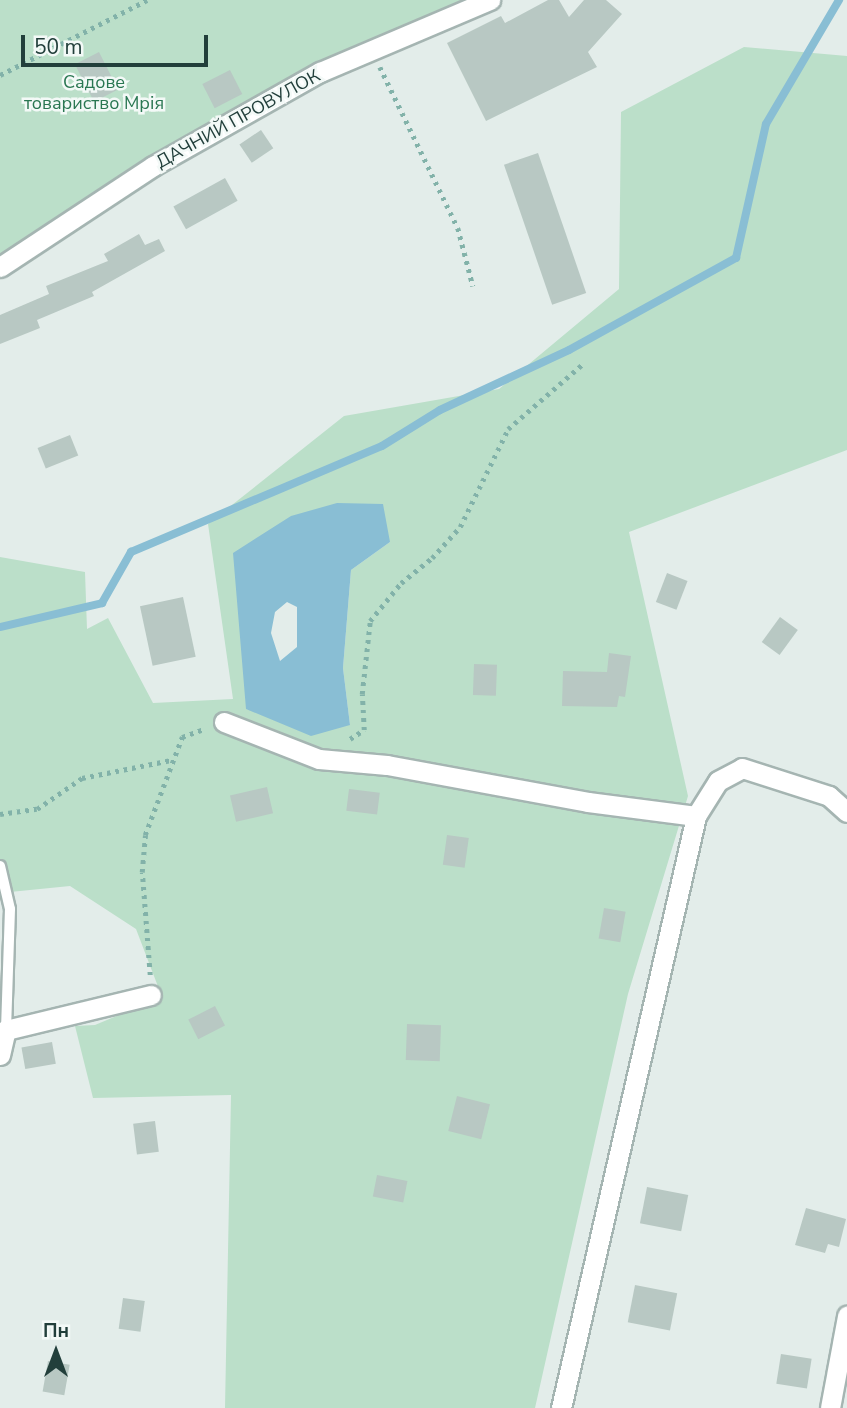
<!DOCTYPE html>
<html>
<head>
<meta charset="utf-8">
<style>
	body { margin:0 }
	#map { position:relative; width:847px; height:1408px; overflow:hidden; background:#e3edea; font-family:"Nunito Sans",sans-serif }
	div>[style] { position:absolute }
	.green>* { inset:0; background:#bbdfc9 }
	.water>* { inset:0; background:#89bed4 }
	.stream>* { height:8px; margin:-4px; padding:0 4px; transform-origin:4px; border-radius:4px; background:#89bed4 }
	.building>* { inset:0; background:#b8c8c3; transform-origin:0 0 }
	.path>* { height:4.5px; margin-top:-2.25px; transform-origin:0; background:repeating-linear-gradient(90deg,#82b2a9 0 3.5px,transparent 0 8.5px) }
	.roads { filter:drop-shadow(2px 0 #a5b5b2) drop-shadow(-2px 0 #a5b5b2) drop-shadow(0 2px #a5b5b2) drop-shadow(0 -2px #a5b5b2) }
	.lane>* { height:10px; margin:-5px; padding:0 5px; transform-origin:5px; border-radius:5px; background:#fff }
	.street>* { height:19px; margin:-9.5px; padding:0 9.5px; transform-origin:9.5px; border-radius:9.5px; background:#fff }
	span { translate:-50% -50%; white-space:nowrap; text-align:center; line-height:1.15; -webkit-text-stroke:5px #f3f9f7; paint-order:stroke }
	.park-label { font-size:18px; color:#2a7752 }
	.street-label { font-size:18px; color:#223f3b }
	.north { position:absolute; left:21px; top:1317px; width:70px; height:70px; -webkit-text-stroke:5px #f3f9f7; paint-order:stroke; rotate:0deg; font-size:19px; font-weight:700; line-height:28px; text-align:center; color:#223f3b }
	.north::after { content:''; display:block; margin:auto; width:24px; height:32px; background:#223f3b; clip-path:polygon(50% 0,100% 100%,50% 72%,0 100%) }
	.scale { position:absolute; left:21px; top:35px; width:187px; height:32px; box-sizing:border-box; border:4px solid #223f3b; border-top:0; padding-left:9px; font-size:21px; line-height:24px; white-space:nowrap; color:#223f3b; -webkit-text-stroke:5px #f3f9f7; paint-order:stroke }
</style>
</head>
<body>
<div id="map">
	<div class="green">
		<div style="clip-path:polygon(0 0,490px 0,320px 72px,0 267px)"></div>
		<div style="clip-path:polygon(evenodd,744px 47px,847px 56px,847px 450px,629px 532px,688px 796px,628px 994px,535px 1408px,225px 1408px,231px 1095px,93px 1098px,75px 1026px,95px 1025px,162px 997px,136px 929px,70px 886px,0 893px,0 557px,85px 572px,87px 629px,108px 618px,153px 703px,233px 699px,208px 524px,344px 416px,499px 389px,619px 289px,621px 112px,744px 47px,291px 516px,390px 542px,351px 570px,343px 668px,350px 725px,246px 709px,291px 516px)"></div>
	</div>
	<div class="water">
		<div style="clip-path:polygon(evenodd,337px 503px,383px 504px,390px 542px,351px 570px,343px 668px,350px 725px,311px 736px,246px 709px,233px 553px,291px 516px,337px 503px,287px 602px,297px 607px,297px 647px,280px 661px,271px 633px,275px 612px,287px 602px)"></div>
	</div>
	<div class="stream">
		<div style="left:0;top:627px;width:105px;rotate:-13.2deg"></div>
		<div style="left:102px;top:603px;width:59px;rotate:-60.4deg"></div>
		<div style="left:131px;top:552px;width:272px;rotate:-22.9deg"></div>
		<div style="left:382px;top:446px;width:68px;rotate:-31.8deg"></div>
		<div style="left:440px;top:410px;width:142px;rotate:-24.9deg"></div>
		<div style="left:569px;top:350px;width:191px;rotate:-28.9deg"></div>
		<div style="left:736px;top:258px;width:137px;rotate:-77.4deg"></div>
		<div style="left:766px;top:124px;width:144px;rotate:-59.5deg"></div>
	</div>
	<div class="building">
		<div style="clip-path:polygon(548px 0,559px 0,569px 17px,584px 0,606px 0,622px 14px,588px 52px,597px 67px,486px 121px,447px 43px,501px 16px,505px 23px)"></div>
		<div style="left:99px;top:52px;width:42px;height:27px;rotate:63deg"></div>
		<div style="left:230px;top:70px;width:27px;height:31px;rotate:63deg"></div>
		<div style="left:261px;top:130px;width:22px;height:26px;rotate:56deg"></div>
		<div style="left:538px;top:153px;width:148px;height:36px;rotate:71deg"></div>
		<div style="left:225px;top:178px;width:26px;height:59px;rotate:61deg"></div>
		<div style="clip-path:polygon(139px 234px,145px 245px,159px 239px,165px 251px,92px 292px,94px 296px,37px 320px,40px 328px,0 344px,0 315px,49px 294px,46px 286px,108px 261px,104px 254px)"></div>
		<div style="left:70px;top:435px;width:22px;height:35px;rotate:68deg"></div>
		<div style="left:667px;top:573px;width:22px;height:31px;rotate:21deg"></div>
		<div style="left:183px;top:597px;width:61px;height:44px;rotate:78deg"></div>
		<div style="left:780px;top:617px;width:22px;height:31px;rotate:36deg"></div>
		<div style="clip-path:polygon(609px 653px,631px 656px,625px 697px,619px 696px,617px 707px,562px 706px,563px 671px,607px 672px)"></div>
		<div style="left:474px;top:664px;width:23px;height:31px;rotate:2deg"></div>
		<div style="left:267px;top:787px;width:27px;height:38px;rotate:77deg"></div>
		<div style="left:349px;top:789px;width:31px;height:22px;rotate:7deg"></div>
		<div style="left:447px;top:835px;width:22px;height:30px;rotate:8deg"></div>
		<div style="left:604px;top:908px;width:22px;height:31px;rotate:10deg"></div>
		<div style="left:215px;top:1006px;width:22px;height:30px;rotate:63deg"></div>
		<div style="left:407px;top:1024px;width:34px;height:36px;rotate:2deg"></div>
		<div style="left:52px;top:1042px;width:22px;height:31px;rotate:80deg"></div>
		<div style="left:457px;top:1096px;width:34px;height:36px;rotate:14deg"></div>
		<div style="left:155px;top:1121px;width:31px;height:22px;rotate:83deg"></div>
		<div style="left:377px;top:1175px;width:31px;height:22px;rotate:11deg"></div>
		<div style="left:647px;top:1187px;width:42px;height:37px;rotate:11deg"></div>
		<div style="clip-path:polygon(806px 1208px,846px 1219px,839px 1247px,828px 1244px,825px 1253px,795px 1245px)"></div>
		<div style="left:635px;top:1285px;width:43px;height:38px;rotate:11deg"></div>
		<div style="left:123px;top:1298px;width:22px;height:31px;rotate:8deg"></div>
		<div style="left:781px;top:1354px;width:31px;height:30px;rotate:9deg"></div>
		<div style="left:48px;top:1361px;width:22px;height:31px;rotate:10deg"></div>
	</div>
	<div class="path">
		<div style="left:380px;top:67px;width:179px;rotate:64.2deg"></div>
		<div style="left:458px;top:228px;width:60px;rotate:75.5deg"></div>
		<div style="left:0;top:75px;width:165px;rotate:-27deg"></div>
		<div style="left:350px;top:739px;width:17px;rotate:-33deg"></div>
		<div style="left:364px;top:730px;width:36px;rotate:-93deg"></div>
		<div style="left:362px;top:694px;width:73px;rotate:-83.7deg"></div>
		<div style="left:370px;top:621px;width:49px;rotate:-50.8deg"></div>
		<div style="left:401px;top:583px;width:40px;rotate:-39deg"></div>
		<div style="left:432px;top:558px;width:42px;rotate:-47.9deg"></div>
		<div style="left:460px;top:527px;width:109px;rotate:-63.9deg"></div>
		<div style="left:508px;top:429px;width:101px;rotate:-41deg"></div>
		<div style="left:0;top:814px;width:37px;rotate:-8deg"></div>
		<div style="left:37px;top:809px;width:55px;rotate:-34.6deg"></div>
		<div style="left:82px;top:778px;width:91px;rotate:-11.4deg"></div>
		<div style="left:150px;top:975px;width:103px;rotate:-94.4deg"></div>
		<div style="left:142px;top:872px;width:37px;rotate:-85deg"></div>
		<div style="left:145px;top:835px;width:105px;rotate:-69.3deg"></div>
		<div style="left:182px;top:737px;width:23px;rotate:-20deg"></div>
	</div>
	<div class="roads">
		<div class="lane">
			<div style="left:0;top:866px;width:44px;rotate:76.9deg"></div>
			<div style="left:10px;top:909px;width:121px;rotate:91.9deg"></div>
		</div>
		<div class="street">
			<div style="left:0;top:267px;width:183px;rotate:-33.4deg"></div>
			<div style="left:153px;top:166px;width:192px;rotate:-29.4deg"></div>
			<div style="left:320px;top:72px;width:185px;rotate:-23deg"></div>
			<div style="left:224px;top:722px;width:102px;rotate:21.3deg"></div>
			<div style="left:319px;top:759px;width:68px;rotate:5deg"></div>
			<div style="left:387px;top:765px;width:204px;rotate:10.4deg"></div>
			<div style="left:588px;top:802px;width:109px;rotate:7.4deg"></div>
			<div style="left:0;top:1055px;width:26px;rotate:-77deg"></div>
			<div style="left:6px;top:1030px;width:149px;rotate:-13.6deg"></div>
			<div style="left:561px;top:1408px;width:607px;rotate:-77.15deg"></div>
			<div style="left:696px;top:816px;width:41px;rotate:-57.8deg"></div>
			<div style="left:718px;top:781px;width:27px;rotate:-28deg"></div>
			<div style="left:742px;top:768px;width:91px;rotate:17.8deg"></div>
			<div style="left:829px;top:796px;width:24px;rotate:42deg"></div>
			<div style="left:830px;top:1408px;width:94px;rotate:-79.5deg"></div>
		</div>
	</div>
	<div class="park-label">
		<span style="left:94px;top:93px">Садове<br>товариство Мрія</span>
	</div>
	<div class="street-label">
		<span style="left:238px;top:119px;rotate:-29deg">ДАЧНИЙ ПРОВУЛОК</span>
	</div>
	<div class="north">Пн</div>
	<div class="scale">50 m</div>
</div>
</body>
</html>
